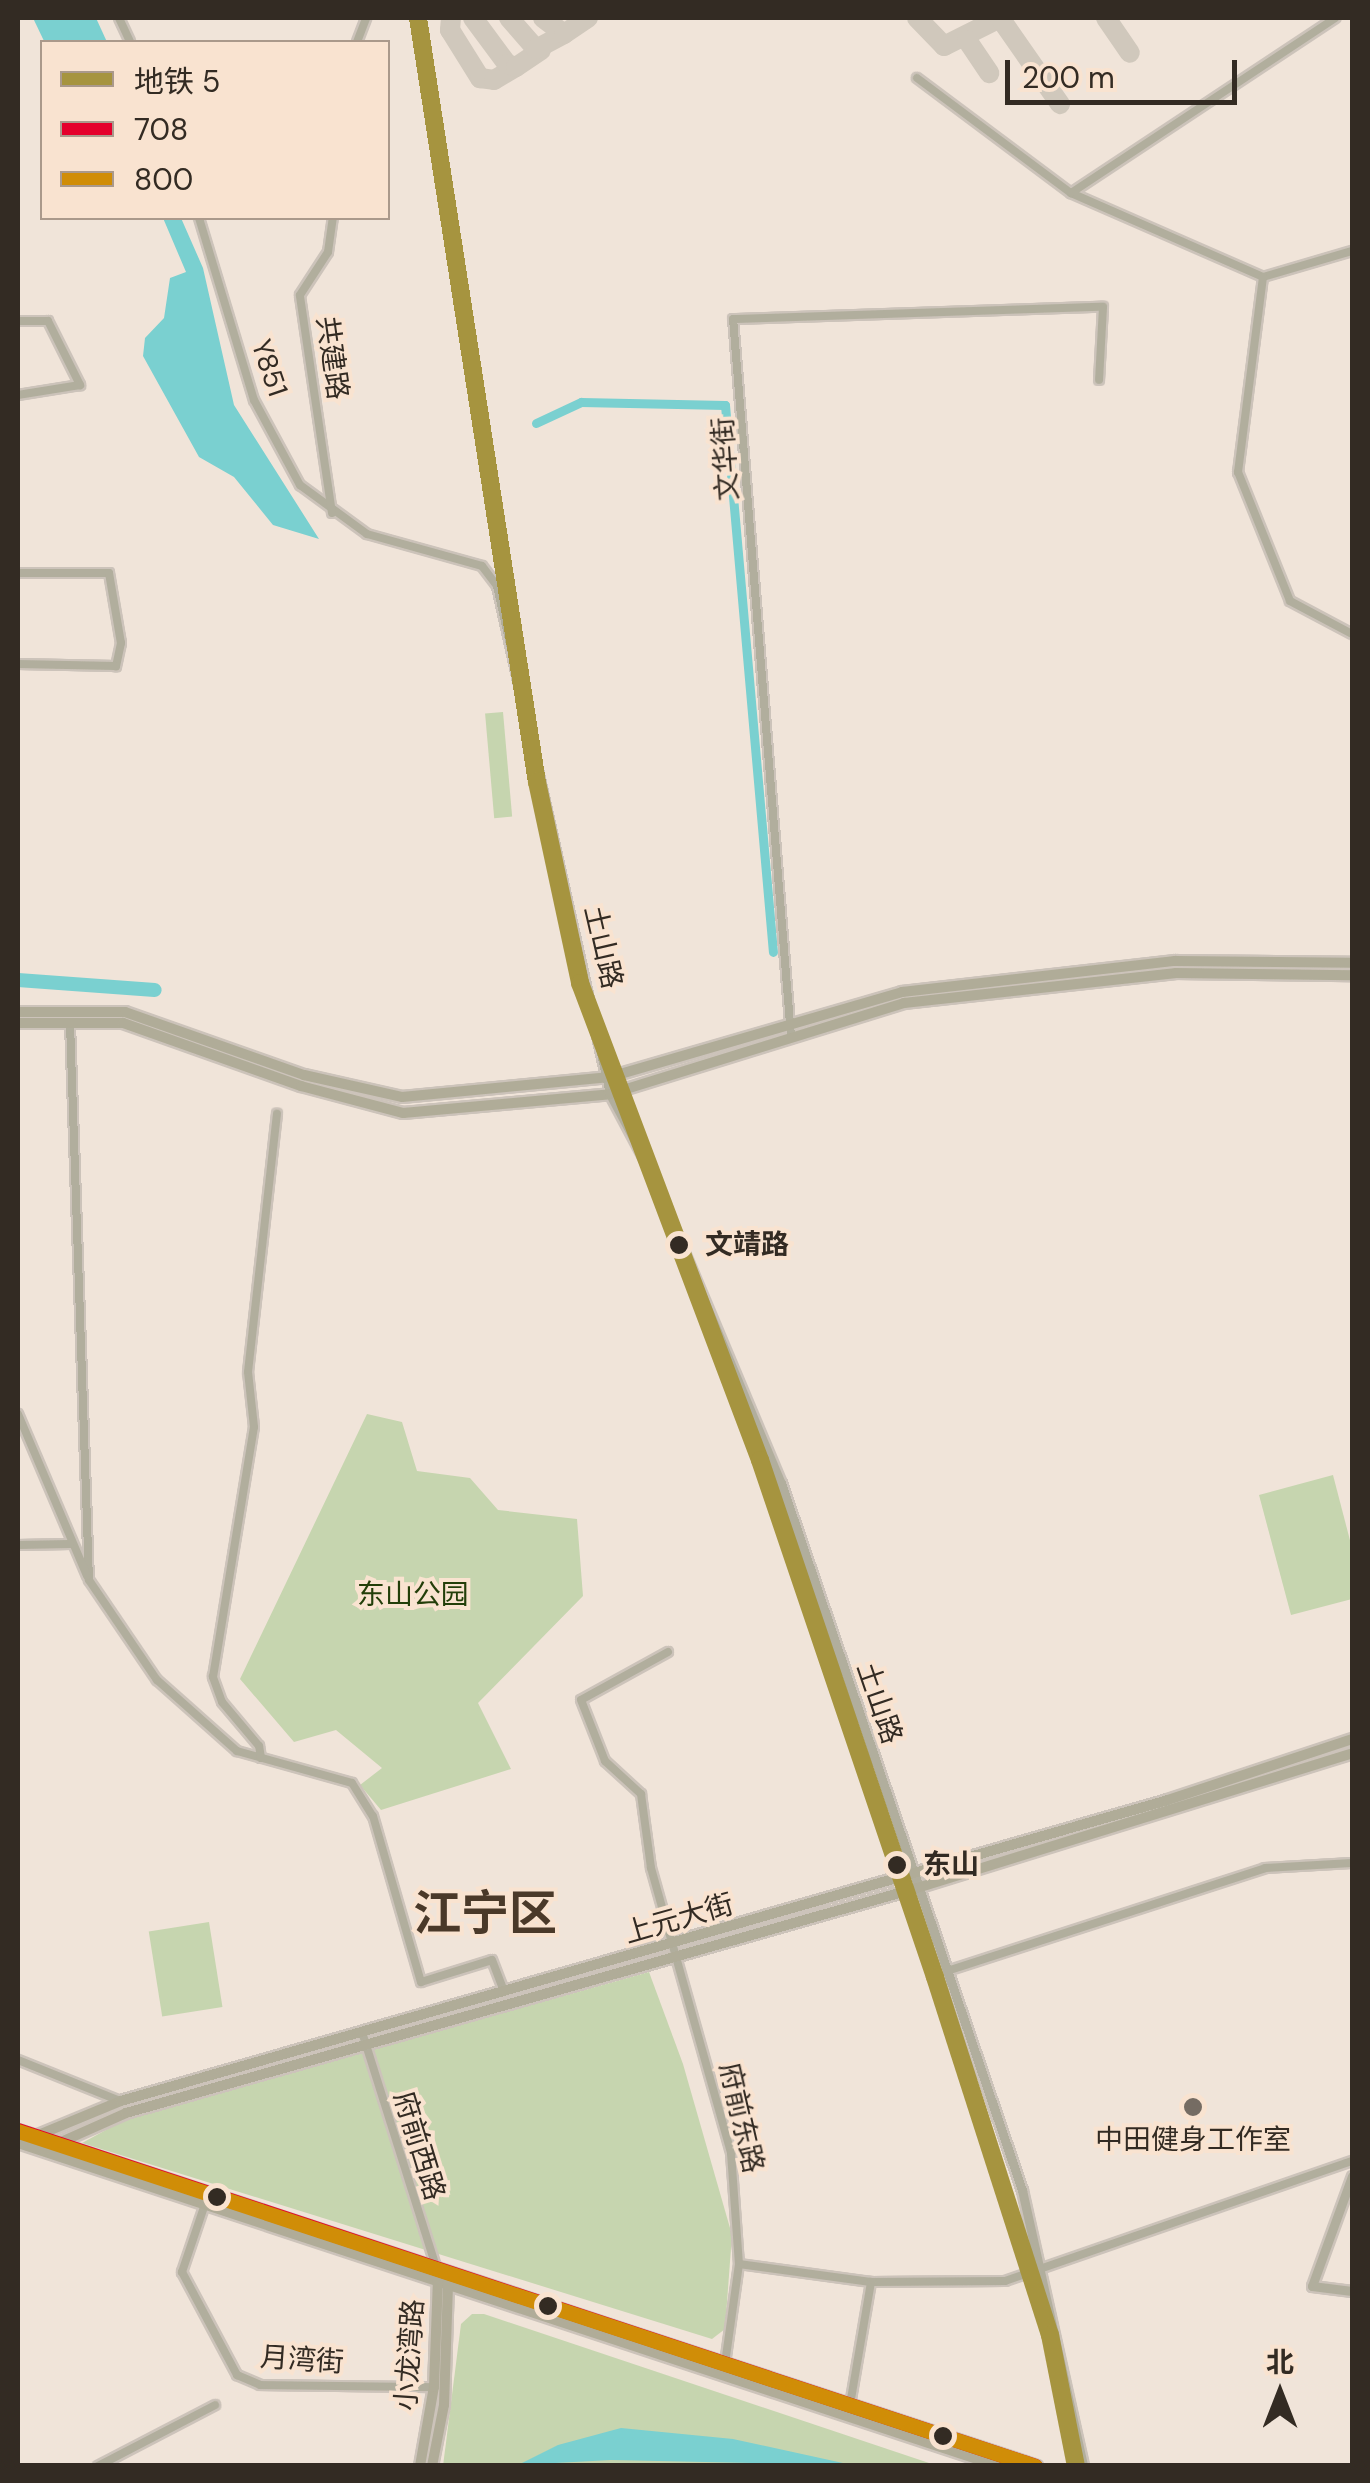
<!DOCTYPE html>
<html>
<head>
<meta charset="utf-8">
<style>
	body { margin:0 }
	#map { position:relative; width:1370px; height:2483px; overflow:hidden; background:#f0e4d9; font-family:"DM Sans","Noto Sans SC",sans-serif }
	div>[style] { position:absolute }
	.green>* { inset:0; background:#c6d5af; transform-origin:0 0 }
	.water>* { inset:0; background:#7ad0d0 }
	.canal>* { height:9px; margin:-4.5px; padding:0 4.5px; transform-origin:4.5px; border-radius:4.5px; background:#7ad0d0 }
	.river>* { height:14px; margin:-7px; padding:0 7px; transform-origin:7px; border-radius:7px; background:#7ad0d0 }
	.taxiway>* { height:20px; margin:-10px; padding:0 10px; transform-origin:10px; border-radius:10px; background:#d0c8bc }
	.roads { filter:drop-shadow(2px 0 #ccc3ba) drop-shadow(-2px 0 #ccc3ba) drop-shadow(0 2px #ccc3ba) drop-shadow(0 -2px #ccc3ba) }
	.minor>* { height:8px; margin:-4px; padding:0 4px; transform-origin:4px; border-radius:4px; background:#b1ae9d }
	.tertiary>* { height:9px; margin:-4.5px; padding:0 4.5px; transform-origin:4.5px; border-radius:4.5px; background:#b1ae9d }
	.secondary>* { height:10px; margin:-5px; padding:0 5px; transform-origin:5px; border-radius:5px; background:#b0ac98 }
	.bus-1>* { height:15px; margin:-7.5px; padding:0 7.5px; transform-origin:7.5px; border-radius:7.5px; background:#e4002b }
	.bus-2>* { height:15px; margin:-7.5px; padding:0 7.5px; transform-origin:7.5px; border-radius:7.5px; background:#d08d07 }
	.metro-1>* { height:18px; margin:-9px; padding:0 9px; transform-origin:9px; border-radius:9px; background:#a6943f }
	.dots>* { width:28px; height:28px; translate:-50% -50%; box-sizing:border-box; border:5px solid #f9e3d0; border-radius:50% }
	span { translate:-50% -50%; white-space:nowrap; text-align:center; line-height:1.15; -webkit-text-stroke:8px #f9e3d0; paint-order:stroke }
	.street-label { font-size:28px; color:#332b23 }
	.stop-label { font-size:28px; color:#332b23; font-weight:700 }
	.left { translate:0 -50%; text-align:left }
	.park-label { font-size:28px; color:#223e09 }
	.poi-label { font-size:28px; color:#332b23 }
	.town-label { font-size:48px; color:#4a3929; font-weight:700 }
	.frame { position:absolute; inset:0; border:20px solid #332b23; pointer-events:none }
	.legend { position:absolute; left:40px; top:40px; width:350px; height:180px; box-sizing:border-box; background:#f9e3d0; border:2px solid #aa998b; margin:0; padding:12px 18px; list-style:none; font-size:30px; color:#332b23 }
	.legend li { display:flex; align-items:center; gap:20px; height:50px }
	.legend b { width:50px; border:2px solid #aa998b }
	.north { position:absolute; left:1230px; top:2343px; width:100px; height:100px; -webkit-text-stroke:8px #f9e3d0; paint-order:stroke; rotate:0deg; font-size:28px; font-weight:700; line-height:40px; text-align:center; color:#332b23 }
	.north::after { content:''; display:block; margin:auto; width:35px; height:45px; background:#332b23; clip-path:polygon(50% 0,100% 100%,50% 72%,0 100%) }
	.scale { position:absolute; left:1005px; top:60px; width:232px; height:45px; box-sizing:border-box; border:5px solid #332b23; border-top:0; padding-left:12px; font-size:30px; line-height:35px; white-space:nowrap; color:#332b23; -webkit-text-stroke:8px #f9e3d0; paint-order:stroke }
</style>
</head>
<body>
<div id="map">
	<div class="green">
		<div style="left:503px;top:712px;width:105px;height:18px;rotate:85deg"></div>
		<div style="clip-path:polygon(367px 1414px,402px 1422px,417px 1471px,470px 1478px,498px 1510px,577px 1519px,583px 1596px,478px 1703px,511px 1769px,381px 1810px,360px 1785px,382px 1768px,336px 1730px,294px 1742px,240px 1679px)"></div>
		<div style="clip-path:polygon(1333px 1475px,1352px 1548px,1352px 1599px,1291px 1615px,1259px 1495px)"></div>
		<div style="left:209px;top:1922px;width:86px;height:61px;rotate:81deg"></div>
		<div style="clip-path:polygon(649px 1972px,683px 2064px,732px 2235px,725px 2329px,712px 2339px,82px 2143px,128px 2118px)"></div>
		<div style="clip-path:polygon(472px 2314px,484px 2314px,935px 2465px,443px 2466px,461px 2324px)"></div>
	</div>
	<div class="water">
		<div style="clip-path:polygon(33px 18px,96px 18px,107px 42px,44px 41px)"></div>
		<div style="clip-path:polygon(163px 218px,181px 218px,203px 268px,234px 405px,319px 539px,273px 525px,234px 477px,199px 457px,143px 356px,145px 338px,164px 318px,170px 278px,186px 272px)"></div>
		<div style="clip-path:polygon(621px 2428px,733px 2439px,852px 2465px,611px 2460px,518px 2465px,558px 2445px)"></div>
	</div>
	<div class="canal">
		<div style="left:536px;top:423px;width:50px;rotate:-25deg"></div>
		<div style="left:581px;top:402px;width:144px;rotate:1.2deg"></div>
		<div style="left:725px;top:405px;width:549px;rotate:84.99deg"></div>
	</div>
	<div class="river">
		<div style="left:18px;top:980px;width:137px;rotate:4.2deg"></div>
	</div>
	<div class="taxiway">
		<div style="left:451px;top:18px;width:12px;rotate:95deg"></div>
		<div style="left:450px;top:30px;width:57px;rotate:58deg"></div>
		<div style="left:480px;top:78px;width:14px;rotate:8deg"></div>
		<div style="left:494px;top:80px;width:26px;rotate:-31deg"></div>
		<div style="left:473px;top:18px;width:57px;rotate:53.5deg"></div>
		<div style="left:507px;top:64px;width:9px;rotate:18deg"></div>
		<div style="left:516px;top:67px;width:30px;rotate:-34deg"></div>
		<div style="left:509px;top:18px;width:41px;rotate:48.9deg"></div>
		<div style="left:536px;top:49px;width:32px;rotate:-28deg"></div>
		<div style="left:543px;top:18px;width:26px;rotate:37deg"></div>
		<div style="left:564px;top:34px;width:29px;rotate:-34deg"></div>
		<div style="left:917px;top:18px;width:39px;rotate:46deg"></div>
		<div style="left:944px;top:46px;width:63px;rotate:-26.6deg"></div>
		<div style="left:1000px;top:18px;width:105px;rotate:55.1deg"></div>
		<div style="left:1106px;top:18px;width:42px;rotate:55.6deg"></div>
		<div style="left:967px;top:40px;width:40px;rotate:56deg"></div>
	</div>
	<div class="roads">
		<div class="minor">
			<div style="left:119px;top:18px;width:26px;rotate:65deg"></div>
			<div style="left:357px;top:42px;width:26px;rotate:-69deg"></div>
			<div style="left:917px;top:78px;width:192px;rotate:36.8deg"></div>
			<div style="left:1071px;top:193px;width:210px;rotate:23.6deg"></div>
			<div style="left:1263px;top:277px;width:93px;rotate:-16.3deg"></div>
			<div style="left:1071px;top:193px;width:317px;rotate:-33.5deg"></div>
			<div style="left:199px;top:218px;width:190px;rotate:73.2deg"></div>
			<div style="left:254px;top:400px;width:97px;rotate:61.6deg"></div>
			<div style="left:300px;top:485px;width:83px;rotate:36.2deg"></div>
			<div style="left:367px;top:534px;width:119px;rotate:15.5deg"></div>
			<div style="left:482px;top:566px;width:25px;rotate:53deg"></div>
			<div style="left:497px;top:586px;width:520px;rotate:77.46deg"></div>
			<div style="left:1263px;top:277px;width:197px;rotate:97.3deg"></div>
			<div style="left:1238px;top:472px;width:139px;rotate:68deg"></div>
			<div style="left:1290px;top:601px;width:70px;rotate:28deg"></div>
			<div style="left:18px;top:321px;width:30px"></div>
			<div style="left:48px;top:321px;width:72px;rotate:63.4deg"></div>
			<div style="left:80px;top:385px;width:63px;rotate:170.8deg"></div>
			<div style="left:332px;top:513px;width:220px;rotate:-98.4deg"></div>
			<div style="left:300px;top:295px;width:51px;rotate:-56.9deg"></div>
			<div style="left:328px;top:252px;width:34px;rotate:-82deg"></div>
			<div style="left:18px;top:573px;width:91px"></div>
			<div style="left:109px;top:573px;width:71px;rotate:80.3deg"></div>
			<div style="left:121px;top:643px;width:24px;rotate:102deg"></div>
			<div style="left:116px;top:666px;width:98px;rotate:-178.8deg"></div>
			<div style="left:70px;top:1023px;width:557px;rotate:88.05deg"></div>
			<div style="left:89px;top:1580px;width:121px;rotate:55.8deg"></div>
			<div style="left:157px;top:1680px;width:107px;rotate:41.6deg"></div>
			<div style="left:237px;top:1751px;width:119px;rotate:15.5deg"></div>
			<div style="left:352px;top:1783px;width:39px;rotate:58deg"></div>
			<div style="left:373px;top:1816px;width:173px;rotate:73.9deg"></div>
			<div style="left:421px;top:1982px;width:74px;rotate:-17.2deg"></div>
			<div style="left:492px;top:1960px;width:34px;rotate:69deg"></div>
			<div style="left:791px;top:1036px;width:719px;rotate:-94.62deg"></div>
			<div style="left:733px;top:319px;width:370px;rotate:-1.9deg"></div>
			<div style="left:1103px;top:307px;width:73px;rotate:93.1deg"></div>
			<div style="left:18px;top:1414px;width:176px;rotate:66.9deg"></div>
			<div style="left:18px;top:1545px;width:52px;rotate:-1.1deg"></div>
			<div style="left:668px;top:1652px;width:99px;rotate:151.1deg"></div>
			<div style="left:581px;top:1700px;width:66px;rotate:68.5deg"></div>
			<div style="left:605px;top:1761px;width:49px;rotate:42.5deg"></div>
			<div style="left:641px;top:1794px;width:75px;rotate:82.3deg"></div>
			<div style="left:651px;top:1868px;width:296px;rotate:74.3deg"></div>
			<div style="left:731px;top:2153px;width:111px;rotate:85.9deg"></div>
			<div style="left:739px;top:2264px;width:101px;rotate:98deg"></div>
			<div style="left:261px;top:1758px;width:12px;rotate:-99deg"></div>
			<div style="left:259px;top:1746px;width:57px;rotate:-130.1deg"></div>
			<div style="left:222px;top:1702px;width:27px;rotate:-110deg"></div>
			<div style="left:213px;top:1677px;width:253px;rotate:-80.7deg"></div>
			<div style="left:254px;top:1427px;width:55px;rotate:-96.2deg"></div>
			<div style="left:248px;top:1372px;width:260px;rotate:-83.6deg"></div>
			<div style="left:947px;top:1971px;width:334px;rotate:-17.9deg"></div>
			<div style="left:1265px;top:1868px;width:87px;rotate:-3.3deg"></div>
			<div style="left:362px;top:2032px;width:245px;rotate:72.5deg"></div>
			<div style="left:18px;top:2060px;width:110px;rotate:21.9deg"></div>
			<div style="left:205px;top:2204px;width:72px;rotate:108.7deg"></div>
			<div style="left:182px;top:2272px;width:117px;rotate:61.9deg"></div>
			<div style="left:237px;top:2375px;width:25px;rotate:23deg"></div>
			<div style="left:260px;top:2385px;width:174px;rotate:0.7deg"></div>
			<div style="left:739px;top:2264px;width:133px;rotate:7.8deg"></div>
			<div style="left:871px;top:2282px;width:134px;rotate:-0.4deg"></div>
			<div style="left:1005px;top:2281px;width:367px;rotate:-19.1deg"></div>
			<div style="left:850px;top:2405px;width:125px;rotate:-80.3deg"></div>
			<div style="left:98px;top:2466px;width:132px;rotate:-27.5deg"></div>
		</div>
		<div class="tertiary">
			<div style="left:610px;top:1094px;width:75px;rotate:62.1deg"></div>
			<div style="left:645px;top:1160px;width:350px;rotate:67.2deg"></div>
			<div style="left:781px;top:1483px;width:747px;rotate:71.18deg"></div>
			<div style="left:1022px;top:2190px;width:283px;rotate:77.5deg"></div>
			<div style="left:1352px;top:2176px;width:117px;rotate:110deg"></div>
			<div style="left:1312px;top:2286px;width:40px;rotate:7.1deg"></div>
		</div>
		<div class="secondary">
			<div style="left:18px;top:1012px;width:107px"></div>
			<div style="left:125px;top:1012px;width:190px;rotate:19.4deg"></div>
			<div style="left:304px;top:1075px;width:100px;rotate:12.7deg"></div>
			<div style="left:402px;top:1097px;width:209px;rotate:-5.5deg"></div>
			<div style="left:610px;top:1077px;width:304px;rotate:-16.2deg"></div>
			<div style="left:902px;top:992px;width:275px;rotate:-6.5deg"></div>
			<div style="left:1175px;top:961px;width:177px;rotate:0.6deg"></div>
			<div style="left:18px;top:1023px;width:105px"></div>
			<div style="left:123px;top:1023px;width:189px;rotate:19.5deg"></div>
			<div style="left:301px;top:1086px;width:106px;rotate:14.8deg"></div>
			<div style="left:403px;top:1113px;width:208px;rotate:-5.2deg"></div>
			<div style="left:610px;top:1094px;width:308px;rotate:-17.2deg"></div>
			<div style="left:904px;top:1003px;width:274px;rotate:-6.3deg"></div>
			<div style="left:1176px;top:973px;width:176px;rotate:0.7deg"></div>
			<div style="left:18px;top:2130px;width:1073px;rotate:18.25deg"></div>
			<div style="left:18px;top:2143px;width:1032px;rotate:18.24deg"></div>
			<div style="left:19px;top:2143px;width:110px;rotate:-22.4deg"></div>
			<div style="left:121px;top:2101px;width:1089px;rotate:-16.04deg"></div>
			<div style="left:1168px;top:1800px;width:194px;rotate:-18.3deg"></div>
			<div style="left:43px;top:2150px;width:91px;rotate:-24deg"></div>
			<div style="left:126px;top:2113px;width:822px;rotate:-15.88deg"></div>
			<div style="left:917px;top:1888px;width:455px;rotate:-17.2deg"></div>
			<div style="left:420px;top:2466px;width:80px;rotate:-80deg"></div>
			<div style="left:434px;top:2387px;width:111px;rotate:-87.9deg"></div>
			<div style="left:432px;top:2466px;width:62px;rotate:-78.9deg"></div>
			<div style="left:444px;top:2405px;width:123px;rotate:-88.1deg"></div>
		</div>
	</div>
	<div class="bus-1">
		<div style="left:18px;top:2130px;width:1071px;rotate:18.28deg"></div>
	</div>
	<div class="bus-2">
		<div style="left:18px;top:2131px;width:1071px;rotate:18.23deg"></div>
	</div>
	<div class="metro-1">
		<div style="left:418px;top:18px;width:773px;rotate:81.15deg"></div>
		<div style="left:537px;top:782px;width:206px;rotate:77.9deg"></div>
		<div style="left:580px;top:983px;width:510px;rotate:69.33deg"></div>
		<div style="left:760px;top:1460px;width:546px;rotate:71.3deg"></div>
		<div style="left:935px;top:1977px;width:376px;rotate:72.2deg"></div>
		<div style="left:1050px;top:2335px;width:134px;rotate:78.8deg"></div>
	</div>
	<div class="dots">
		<div style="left:679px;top:1245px;background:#332b23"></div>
		<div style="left:897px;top:1865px;background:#332b23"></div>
		<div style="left:1193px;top:2107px;background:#756c63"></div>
		<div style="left:217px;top:2197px;background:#332b23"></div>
		<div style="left:548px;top:2306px;background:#332b23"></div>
		<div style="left:943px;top:2436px;background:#332b23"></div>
	</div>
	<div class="street-label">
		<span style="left:332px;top:358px;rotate:82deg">共建路</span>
		<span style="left:269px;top:368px;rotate:71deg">Y851</span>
		<span style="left:726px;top:459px;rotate:-94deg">文华街</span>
		<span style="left:603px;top:947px;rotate:77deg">土山路</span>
		<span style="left:879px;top:1703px;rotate:71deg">土山路</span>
		<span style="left:679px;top:1919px;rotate:-16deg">上元大街</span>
		<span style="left:741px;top:2118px;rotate:77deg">府前东路</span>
		<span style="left:419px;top:2146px;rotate:73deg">府前西路</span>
		<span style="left:410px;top:2355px;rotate:-86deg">小龙湾路</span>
		<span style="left:302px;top:2360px;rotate:4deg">月湾街</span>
	</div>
	<div class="stop-label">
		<span class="left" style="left:705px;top:1245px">文靖路</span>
		<span class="left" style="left:923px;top:1865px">东山</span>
	</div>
	<div class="park-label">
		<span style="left:413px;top:1595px">东山公园</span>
	</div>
	<div class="poi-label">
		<span style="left:1193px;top:2140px">中田健身工作室</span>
	</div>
	<div class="town-label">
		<span style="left:485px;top:1914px">江宁区</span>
	</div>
	<div class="frame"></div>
	<ul class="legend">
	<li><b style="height:12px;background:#a6943f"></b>地铁 5</li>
	<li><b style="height:12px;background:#e4002b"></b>708</li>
	<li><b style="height:12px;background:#d08d07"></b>800</li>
	</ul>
	<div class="north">北</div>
	<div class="scale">200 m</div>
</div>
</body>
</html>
